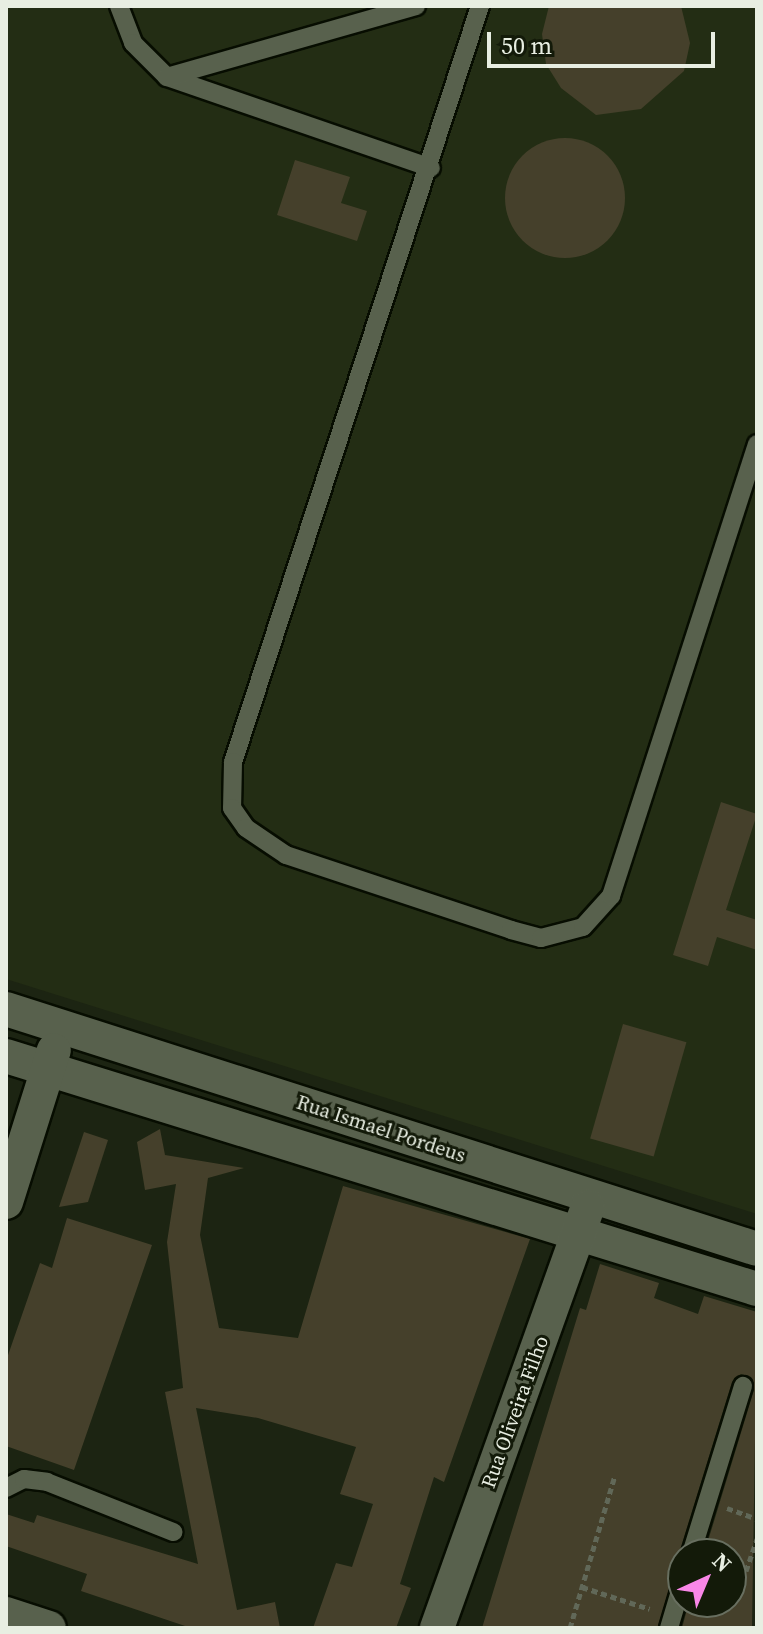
<!DOCTYPE html>
<html>
<head>
<meta charset="utf-8">
<style>
	body { margin:0 }
	#map { position:relative; width:763px; height:1634px; overflow:hidden; background:#1c2412; font-family:"Source Serif 4",serif }
	div>[style] { position:absolute }
	.built>* { inset:0; background:#232d14 }
	.building>* { inset:0; background:#45402b; transform-origin:0 0 }
	.round { border-radius:50% }
	.path>* { height:5px; margin-top:-2.5px; transform-origin:0; background:repeating-linear-gradient(90deg,#616858 0 6px,transparent 0 10px) }
	.roads { filter:drop-shadow(2px 0 #070d01) drop-shadow(-2px 0 #070d01) drop-shadow(0 2px #070d01) drop-shadow(0 -2px #070d01) }
	.service>* { height:18px; margin:-9px; padding:0 9px; transform-origin:9px; border-radius:9px; background:#58614d }
	.minor>* { height:34px; margin:-17px; padding:0 17px; transform-origin:17px; border-radius:17px; background:#58614d }
	span { translate:-50% -50%; white-space:nowrap; text-align:center; line-height:1.15; -webkit-text-stroke:6px #131a09; paint-order:stroke }
	.street-label { font-size:20px; color:#e8eee2 }
	.frame { position:absolute; inset:0; border:8px solid #e8eee2; pointer-events:none }
	.north { position:absolute; left:667px; top:1538px; width:80px; height:80px; box-sizing:border-box; background:#131a09; border:2px solid #686f60; border-radius:50%; rotate:44deg; font-size:22px; font-weight:700; line-height:32px; text-align:center; color:#e8eee2 }
	.north::after { content:''; display:block; margin:auto; width:28px; height:36px; background:#f987e8; clip-path:polygon(50% 0,100% 100%,50% 72%,0 100%) }
	.scale { position:absolute; left:487px; top:32px; width:228px; height:36px; box-sizing:border-box; border:4px solid #e8eee2; border-top:0; padding-left:10px; font-size:24px; line-height:28px; white-space:nowrap; color:#e8eee2; -webkit-text-stroke:6px #131a09; paint-order:stroke }
</style>
</head>
<body>
<div id="map">
	<div class="built">
		<div style="clip-path:polygon(6px 6px,757px 6px,757px 1214px,6px 979px)"></div>
	</div>
	<div class="building">
		<div style="clip-path:polygon(549px 6px,681px 6px,690px 43px,684px 71px,641px 109px,596px 115px,561px 88px,546px 64px,542px 34px)"></div>
		<div class="round" style="left:505px;top:138px;width:120px;height:120px"></div>
		<div style="clip-path:polygon(295px 160px,350px 177px,341px 203px,367px 211px,357px 241px,277px 215px)"></div>
		<div style="clip-path:polygon(721px 802px,757px 814px,726px 910px,757px 920px,757px 950px,717px 937px,708px 966px,673px 955px)"></div>
		<div style="left:623px;top:1024px;width:66px;height:119px;rotate:16deg"></div>
		<div style="clip-path:polygon(160px 1129px,165px 1155px,244px 1168px,208px 1178px,200px 1235px,219px 1328px,298px 1338px,343px 1186px,530px 1239px,444px 1482px,434px 1477px,400px 1584px,411px 1588px,396px 1628px,313px 1628px,336px 1563px,352px 1567px,373px 1504px,340px 1494px,356px 1447px,258px 1418px,196px 1408px,237px 1610px,275px 1602px,280px 1628px,191px 1628px,81px 1591px,87px 1574px,6px 1546px,6px 1514px,34px 1523px,37px 1515px,198px 1564px,165px 1392px,183px 1388px,167px 1242px,176px 1184px,145px 1190px,137px 1142px)"></div>
		<div style="clip-path:polygon(84px 1132px,108px 1140px,88px 1202px,59px 1207px)"></div>
		<div style="clip-path:polygon(67px 1218px,152px 1245px,74px 1470px,6px 1446px,6px 1361px,40px 1263px,52px 1268px)"></div>
		<div style="clip-path:polygon(600px 1264px,659px 1283px,654px 1298px,698px 1314px,704px 1296px,757px 1312px,752px 1628px,682px 1628px,689px 1602px,731px 1602px,731px 1554px,704px 1554px,754px 1390px,752px 1378px,741px 1374px,732px 1382px,680px 1550px,683px 1564px,657px 1628px,482px 1628px,580px 1308px,586px 1310px)"></div>
	</div>
	<div class="path">
		<div style="left:727px;top:1508px;width:32px;rotate:20deg"></div>
		<div style="left:746px;top:1571px;width:34px;rotate:-71deg"></div>
		<div style="left:582px;top:1587px;width:71px;rotate:17.9deg"></div>
		<div style="left:570px;top:1628px;width:159px;rotate:-73.6deg"></div>
	</div>
	<div class="roads">
		<div class="service">
			<div style="left:119px;top:6px;width:40px;rotate:69deg"></div>
			<div style="left:133px;top:43px;width:48px;rotate:45deg"></div>
			<div style="left:167px;top:77px;width:279px;rotate:19deg"></div>
			<div style="left:480px;top:6px;width:795px;rotate:108.09deg"></div>
			<div style="left:233px;top:762px;width:46px;rotate:91.2deg"></div>
			<div style="left:232px;top:808px;width:24px;rotate:55deg"></div>
			<div style="left:246px;top:828px;width:48px;rotate:34deg"></div>
			<div style="left:286px;top:855px;width:237px;rotate:18.4deg"></div>
			<div style="left:511px;top:930px;width:31px;rotate:15deg"></div>
			<div style="left:541px;top:938px;width:43px;rotate:-14.7deg"></div>
			<div style="left:583px;top:927px;width:42px;rotate:-47.9deg"></div>
			<div style="left:611px;top:896px;width:475px;rotate:-72.1deg"></div>
			<div style="left:167px;top:77px;width:259px;rotate:-15.9deg"></div>
			<div style="left:6px;top:1488px;width:20px;rotate:-27deg"></div>
			<div style="left:24px;top:1479px;width:23px;rotate:7deg"></div>
			<div style="left:47px;top:1482px;width:136px;rotate:21.6deg"></div>
			<div style="left:691px;top:1554px;width:176px;rotate:-72.8deg"></div>
			<div style="left:669px;top:1628px;width:49px;rotate:-73.4deg"></div>
		</div>
		<div class="minor">
			<div style="left:6px;top:1009px;width:788px;rotate:17.72deg"></div>
			<div style="left:6px;top:1056px;width:786px;rotate:17.24deg"></div>
			<div style="left:6px;top:1202px;width:159px;rotate:-72.5deg"></div>
			<div style="left:6px;top:1614px;width:45px;rotate:18deg"></div>
			<div style="left:437px;top:1628px;width:447px;rotate:-70.3deg"></div>
		</div>
	</div>
	<div class="street-label">
		<span style="left:381px;top:1129px;rotate:18deg">Rua Ismael Pordeus</span>
		<span style="left:515px;top:1412px;rotate:-70deg">Rua Oliveira Filho</span>
	</div>
	<div class="frame"></div>
	<div class="north">N</div>
	<div class="scale">50 m</div>
</div>
</body>
</html>
